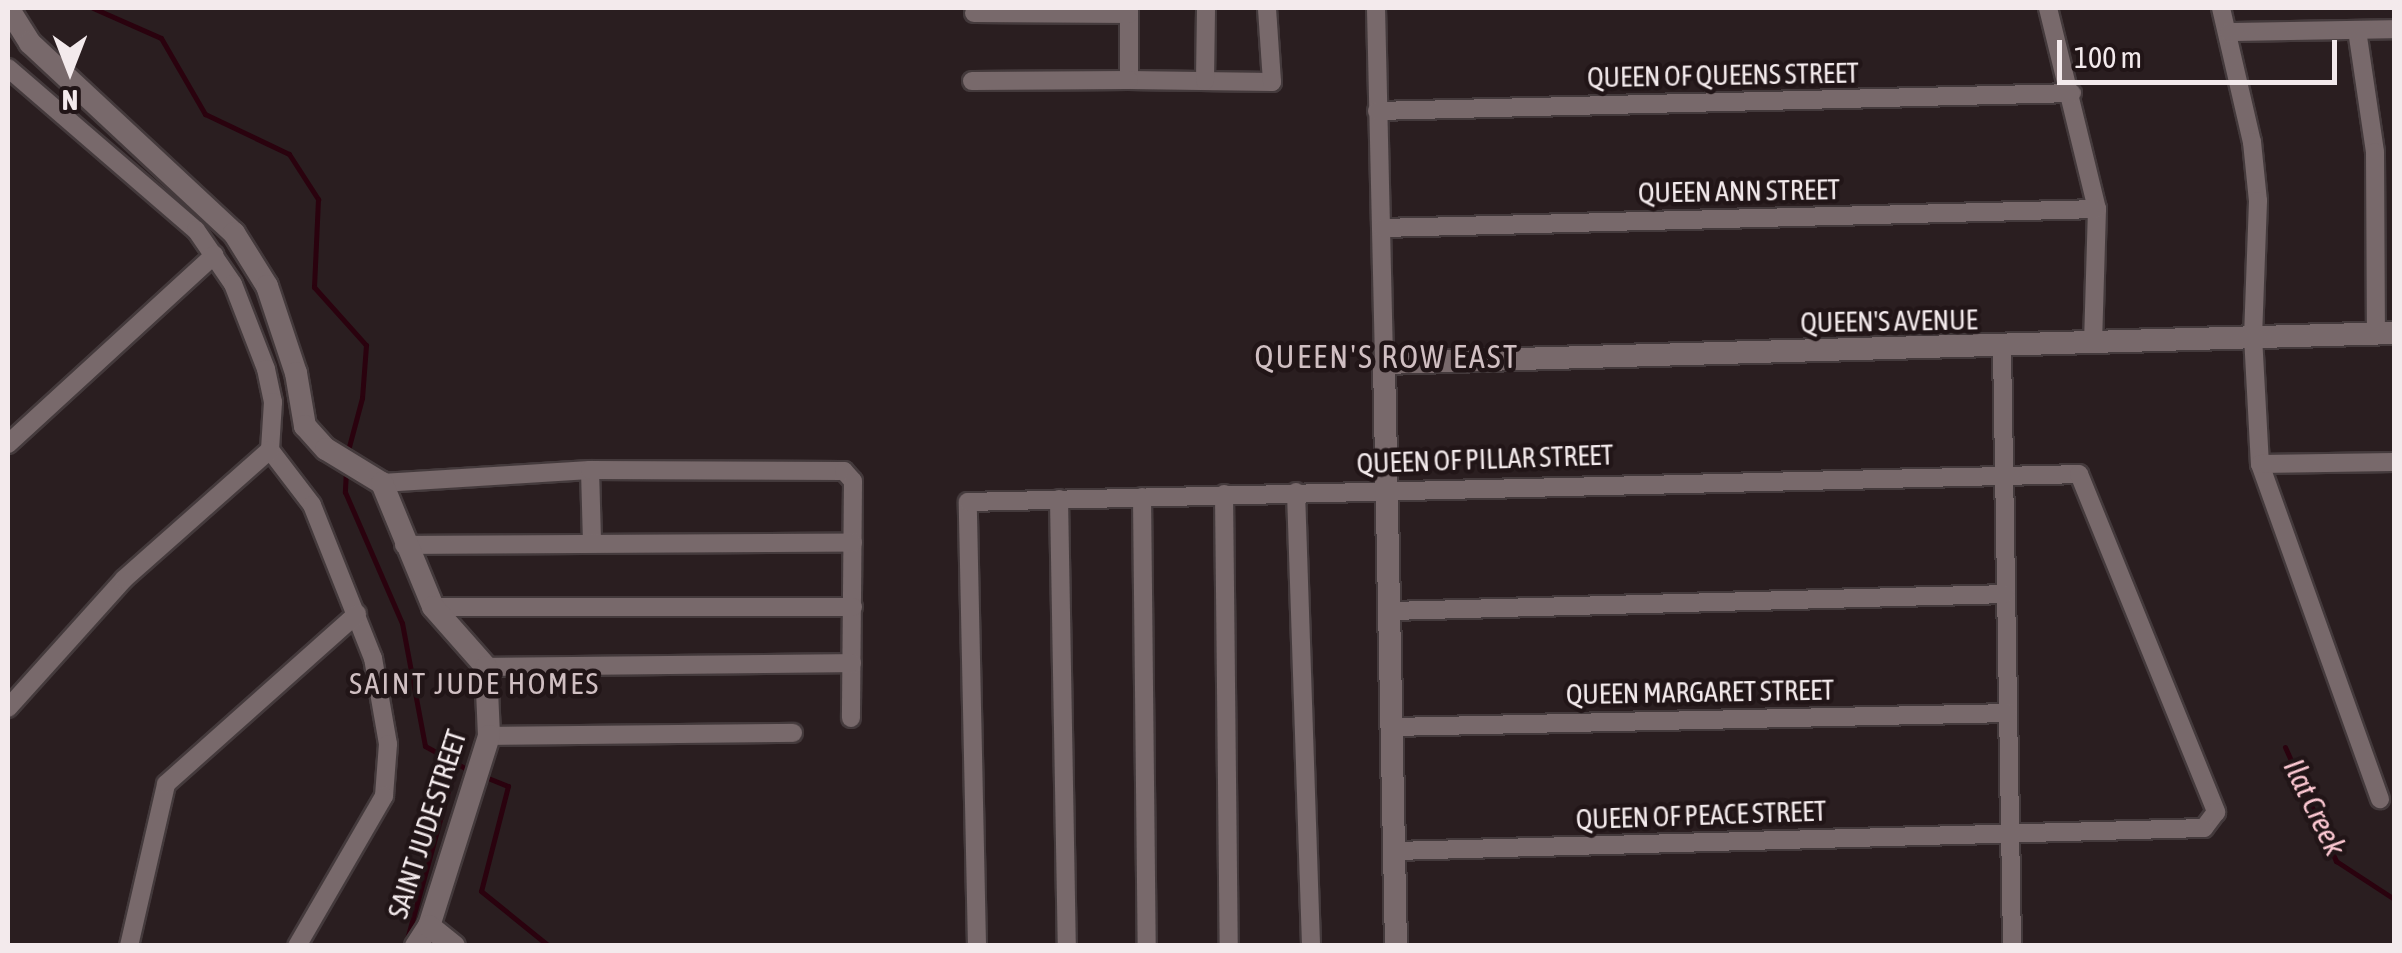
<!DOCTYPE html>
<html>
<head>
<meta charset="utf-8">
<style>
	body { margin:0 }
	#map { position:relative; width:2402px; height:953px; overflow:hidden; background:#2a1e20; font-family:"Asap Condensed",sans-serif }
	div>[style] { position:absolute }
	.stream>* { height:5px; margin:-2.5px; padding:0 2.5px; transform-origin:2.5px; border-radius:2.5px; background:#2a020e }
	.roads { filter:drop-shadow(2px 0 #443a3c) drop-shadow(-2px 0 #443a3c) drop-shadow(0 2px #443a3c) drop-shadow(0 -2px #443a3c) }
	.minor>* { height:18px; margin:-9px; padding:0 9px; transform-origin:9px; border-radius:9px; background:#78696b }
	.tertiary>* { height:22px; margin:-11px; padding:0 11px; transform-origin:11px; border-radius:11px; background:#78696b }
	span { translate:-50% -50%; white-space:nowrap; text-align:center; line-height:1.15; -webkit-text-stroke:9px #211517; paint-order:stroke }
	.street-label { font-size:28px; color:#f3eaec }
	.neighbourhood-label { font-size:30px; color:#d0bfc2; letter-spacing:2.5px }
	.water-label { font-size:30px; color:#fcc8d2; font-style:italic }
	.quarter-label { font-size:32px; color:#d0bfc2; letter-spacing:2.5px }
	.frame { position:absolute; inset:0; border:10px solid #f3eaec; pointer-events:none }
	.north { position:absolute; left:20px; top:20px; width:100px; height:100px; -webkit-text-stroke:8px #211517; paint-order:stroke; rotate:180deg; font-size:28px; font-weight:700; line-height:40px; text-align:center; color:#f3eaec }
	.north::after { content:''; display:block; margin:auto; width:35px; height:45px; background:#f3eaec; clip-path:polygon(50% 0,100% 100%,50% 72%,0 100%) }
	.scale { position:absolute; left:2057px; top:40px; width:280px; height:45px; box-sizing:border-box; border:5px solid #f3eaec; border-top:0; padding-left:12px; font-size:30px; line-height:35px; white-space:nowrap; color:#f3eaec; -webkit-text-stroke:8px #211517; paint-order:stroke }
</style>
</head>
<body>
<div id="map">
	<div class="stream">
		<div style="left:93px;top:8px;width:74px;rotate:23.8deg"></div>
		<div style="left:161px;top:38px;width:88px;rotate:59.9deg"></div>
		<div style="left:205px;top:114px;width:93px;rotate:25.5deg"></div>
		<div style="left:289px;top:154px;width:54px;rotate:57.2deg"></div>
		<div style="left:318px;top:199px;width:88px;rotate:92.6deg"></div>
		<div style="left:314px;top:287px;width:78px;rotate:48.1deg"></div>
		<div style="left:366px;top:345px;width:53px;rotate:94.3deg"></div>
		<div style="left:362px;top:398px;width:58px;rotate:105deg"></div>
		<div style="left:346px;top:470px;width:22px;rotate:93deg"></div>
		<div style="left:345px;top:492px;width:143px;rotate:66.5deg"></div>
		<div style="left:402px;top:623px;width:125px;rotate:79.4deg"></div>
		<div style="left:425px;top:746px;width:54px;rotate:29deg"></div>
		<div style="left:2285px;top:747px;width:125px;rotate:65.9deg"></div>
		<div style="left:2336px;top:861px;width:69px;rotate:33.2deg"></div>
		<div style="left:483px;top:776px;width:27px;rotate:22deg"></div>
		<div style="left:508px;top:786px;width:108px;rotate:104.4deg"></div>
		<div style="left:481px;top:891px;width:87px;rotate:39deg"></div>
		<div style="left:406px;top:943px;width:185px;rotate:-74.6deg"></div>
	</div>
	<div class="roads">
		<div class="minor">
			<div style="left:1129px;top:8px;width:72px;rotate:90deg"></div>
			<div style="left:1129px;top:80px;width:143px;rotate:0.8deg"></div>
			<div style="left:1272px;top:82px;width:74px;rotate:-93.9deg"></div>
			<div style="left:1376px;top:8px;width:355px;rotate:88.7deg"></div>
			<div style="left:2048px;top:8px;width:207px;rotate:76.3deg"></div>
			<div style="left:2097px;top:209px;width:134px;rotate:91.7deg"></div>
			<div style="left:2221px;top:8px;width:138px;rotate:77deg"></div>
			<div style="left:2252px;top:142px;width:59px;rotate:84.2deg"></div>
			<div style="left:2258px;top:201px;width:135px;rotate:92.1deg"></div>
			<div style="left:2253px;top:336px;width:128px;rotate:86.9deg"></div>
			<div style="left:2260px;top:464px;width:356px;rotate:70.3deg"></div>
			<div style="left:974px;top:13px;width:155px;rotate:0.4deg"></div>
			<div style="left:2357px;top:30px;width:123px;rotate:81.6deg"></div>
			<div style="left:2375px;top:152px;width:181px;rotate:89.7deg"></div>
			<div style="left:2229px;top:32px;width:165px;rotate:-1deg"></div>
			<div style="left:8px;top:68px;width:248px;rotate:40.8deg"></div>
			<div style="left:196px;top:230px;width:65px;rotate:55.6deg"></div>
			<div style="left:233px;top:284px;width:91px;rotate:68.8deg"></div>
			<div style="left:266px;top:369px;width:34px;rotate:78deg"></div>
			<div style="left:273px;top:402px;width:48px;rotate:93.6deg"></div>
			<div style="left:270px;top:450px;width:69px;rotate:52.6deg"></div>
			<div style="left:312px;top:505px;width:165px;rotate:68.3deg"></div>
			<div style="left:373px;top:658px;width:87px;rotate:80.1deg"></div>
			<div style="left:388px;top:744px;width:52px;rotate:94.4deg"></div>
			<div style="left:384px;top:796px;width:173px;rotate:120.1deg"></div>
			<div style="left:972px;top:81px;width:157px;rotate:-0.4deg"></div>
			<div style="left:1205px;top:81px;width:73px;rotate:-89.2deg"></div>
			<div style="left:1377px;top:111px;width:695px;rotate:-1.48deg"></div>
			<div style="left:1382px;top:228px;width:715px;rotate:-1.52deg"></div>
			<div style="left:2002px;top:348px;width:598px;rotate:89.04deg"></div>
			<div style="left:8px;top:444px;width:280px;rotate:-42.5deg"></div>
			<div style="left:2260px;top:464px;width:134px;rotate:-0.9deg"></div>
			<div style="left:590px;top:470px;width:72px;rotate:88.4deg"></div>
			<div style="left:382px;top:483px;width:208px;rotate:-3.6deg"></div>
			<div style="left:590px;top:470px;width:254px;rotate:0.2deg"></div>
			<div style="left:844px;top:471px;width:13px;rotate:48deg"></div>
			<div style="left:853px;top:481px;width:237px;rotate:90.5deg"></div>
			<div style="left:1296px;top:492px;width:454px;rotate:88.1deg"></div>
			<div style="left:1224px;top:494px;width:452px;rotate:89.4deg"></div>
			<div style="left:1142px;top:497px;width:449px;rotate:89.4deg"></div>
			<div style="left:1059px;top:499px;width:447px;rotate:89deg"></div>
			<div style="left:404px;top:545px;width:449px;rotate:-0.3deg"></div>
			<div style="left:433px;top:607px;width:420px"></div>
			<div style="left:1391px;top:611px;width:615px;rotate:-1.58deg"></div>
			<div style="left:486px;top:667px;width:366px;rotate:-0.6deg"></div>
			<div style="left:8px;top:708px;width:173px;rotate:-48deg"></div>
			<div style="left:124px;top:579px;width:195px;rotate:-41.5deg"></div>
			<div style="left:1393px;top:727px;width:615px;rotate:-1.3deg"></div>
			<div style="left:489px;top:736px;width:304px;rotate:-0.6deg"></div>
			<div style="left:129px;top:946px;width:166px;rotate:-77.1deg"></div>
			<div style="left:166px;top:784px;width:256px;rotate:-41.7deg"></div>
			<div style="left:977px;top:946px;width:444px;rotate:-91.2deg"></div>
			<div style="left:968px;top:502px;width:1111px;rotate:-1.44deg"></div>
			<div style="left:2079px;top:474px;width:365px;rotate:67.9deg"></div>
			<div style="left:2216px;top:812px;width:20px;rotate:127deg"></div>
			<div style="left:2204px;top:828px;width:810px;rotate:178.37deg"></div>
		</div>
		<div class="tertiary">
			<div style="left:8px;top:8px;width:41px;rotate:57.8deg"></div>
			<div style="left:30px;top:43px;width:279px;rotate:43deg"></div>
			<div style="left:234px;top:233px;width:62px;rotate:58.1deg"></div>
			<div style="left:267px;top:286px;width:92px;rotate:71.6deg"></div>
			<div style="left:296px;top:373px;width:54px;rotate:80.4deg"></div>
			<div style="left:305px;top:426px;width:31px;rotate:48deg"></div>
			<div style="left:326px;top:449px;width:66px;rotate:31.3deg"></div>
			<div style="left:382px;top:483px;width:134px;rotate:67.6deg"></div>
			<div style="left:433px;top:607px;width:80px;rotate:48.5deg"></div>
			<div style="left:486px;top:667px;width:69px;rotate:87.5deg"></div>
			<div style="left:489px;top:736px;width:199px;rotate:107.5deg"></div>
			<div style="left:429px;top:926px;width:24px;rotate:123deg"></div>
			<div style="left:429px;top:926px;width:32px;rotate:39deg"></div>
			<div style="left:1396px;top:946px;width:583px;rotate:-91.18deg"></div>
			<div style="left:1384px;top:363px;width:1010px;rotate:-1.7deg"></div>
		</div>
	</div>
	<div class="street-label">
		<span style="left:1723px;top:75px;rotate:-1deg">QUEEN OF QUEENS STREET</span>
		<span style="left:1739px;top:191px;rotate:-1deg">QUEEN ANN STREET</span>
		<span style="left:1889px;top:321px;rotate:-1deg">QUEEN'S AVENUE</span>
		<span style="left:1485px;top:459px;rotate:-2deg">QUEEN OF PILLAR STREET</span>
		<span style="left:1700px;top:692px;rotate:-1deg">QUEEN MARGARET STREET</span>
		<span style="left:1701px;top:815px;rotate:-2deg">QUEEN OF PEACE STREET</span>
		<span style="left:427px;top:824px;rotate:-72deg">SAINT JUDE STREET</span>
	</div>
	<div class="neighbourhood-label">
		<span style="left:475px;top:683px">SAINT JUDE HOMES</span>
	</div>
	<div class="water-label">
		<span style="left:2315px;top:807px;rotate:64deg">Ilat Creek</span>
	</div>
	<div class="quarter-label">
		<span style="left:1387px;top:357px">QUEEN'S ROW EAST</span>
	</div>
	<div class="frame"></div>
	<div class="north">N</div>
	<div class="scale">100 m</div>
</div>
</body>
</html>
